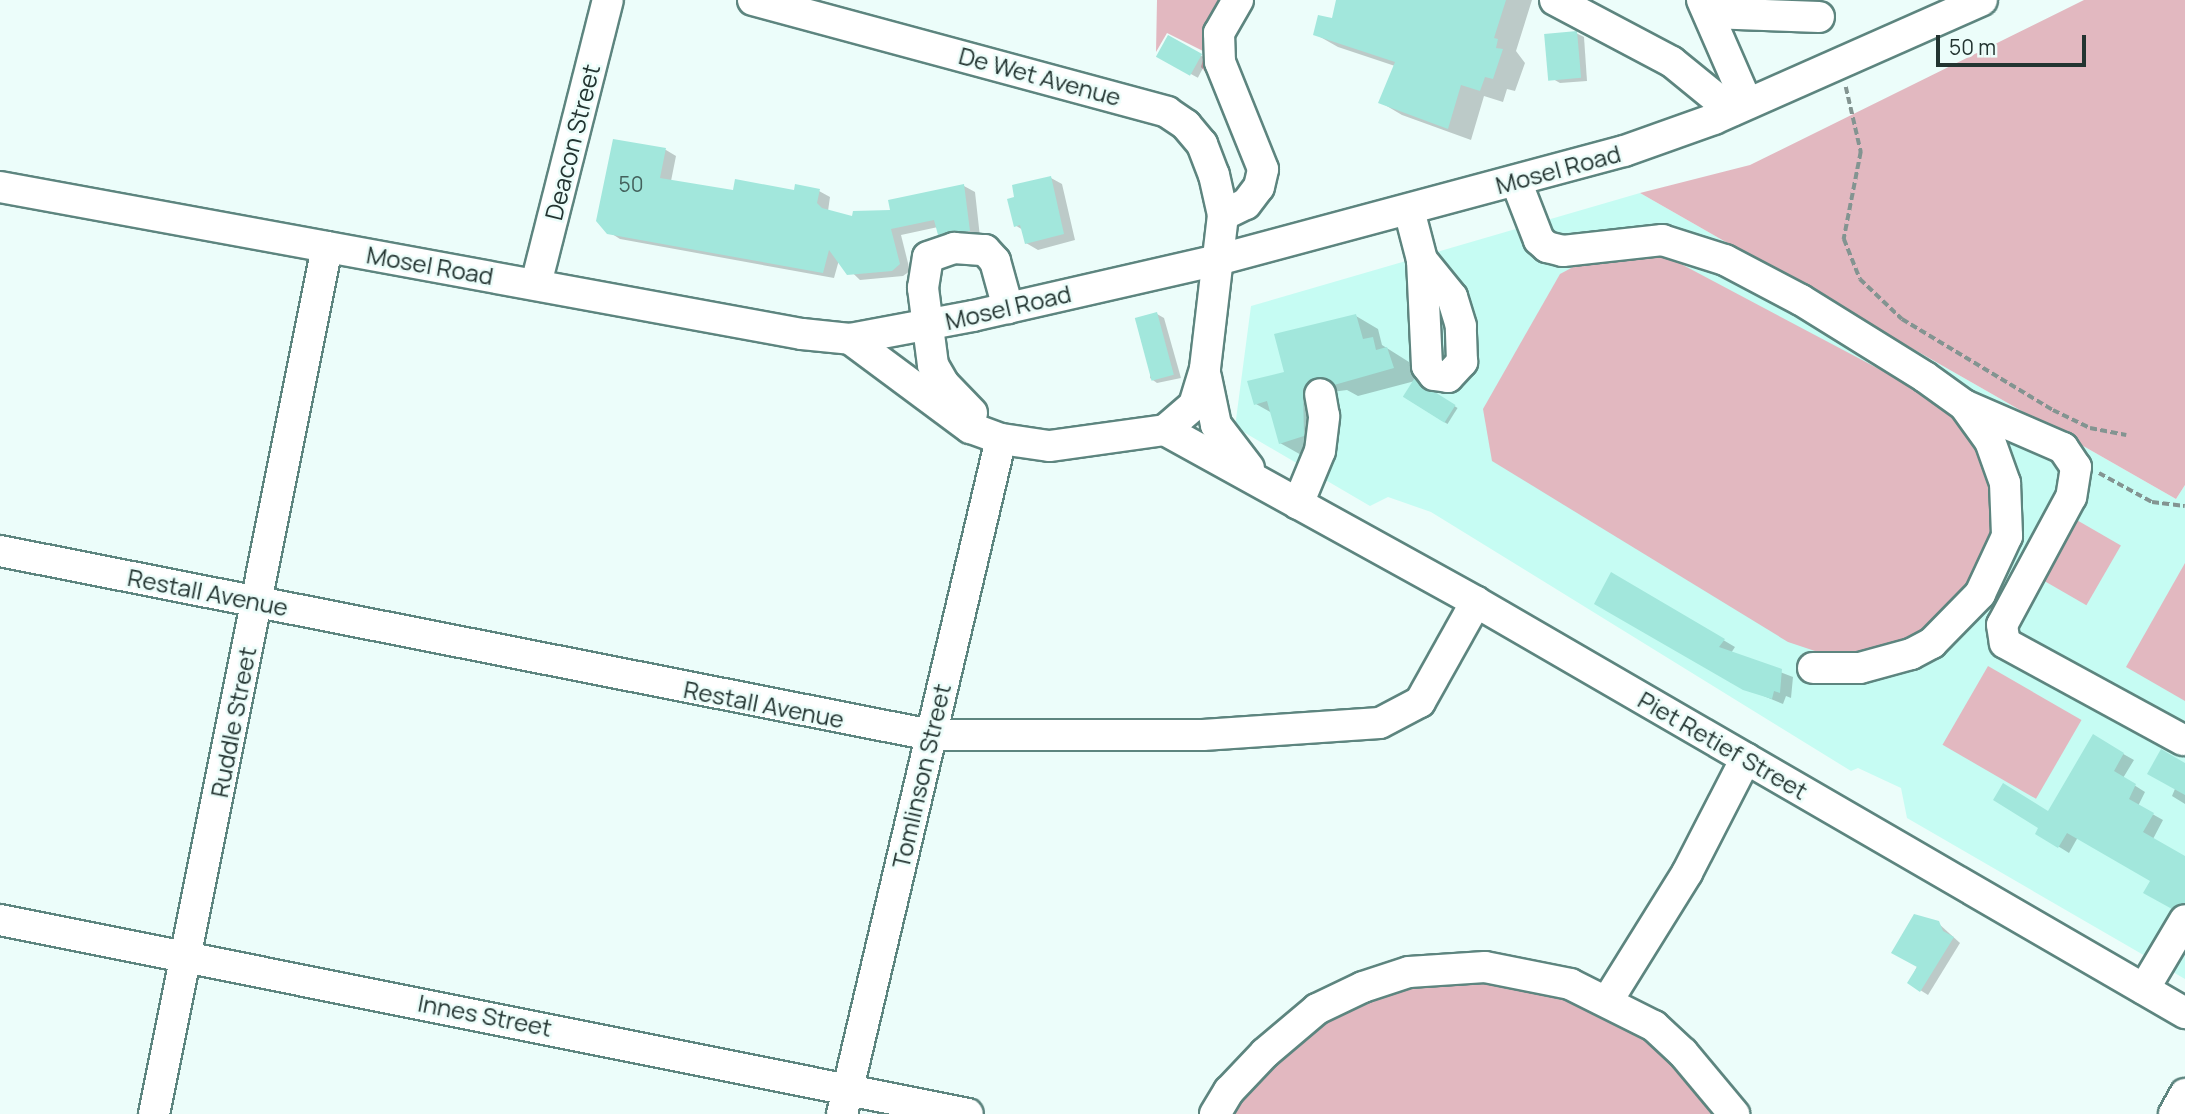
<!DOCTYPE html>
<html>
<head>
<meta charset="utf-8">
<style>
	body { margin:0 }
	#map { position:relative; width:2185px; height:1114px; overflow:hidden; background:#ecfdfa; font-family:Manrope,sans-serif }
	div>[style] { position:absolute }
	.built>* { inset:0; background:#c6fcf3 }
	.green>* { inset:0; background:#e2b8c0; transform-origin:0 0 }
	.shadow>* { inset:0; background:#0003; transform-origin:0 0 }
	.building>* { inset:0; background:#a2e7dc; transform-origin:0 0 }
	.path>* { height:3.5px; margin-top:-1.75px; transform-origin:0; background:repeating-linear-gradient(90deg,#839491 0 7px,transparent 0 10.5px) }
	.roads { filter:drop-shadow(2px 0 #5d857f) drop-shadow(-2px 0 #5d857f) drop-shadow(0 2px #5d857f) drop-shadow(0 -2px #5d857f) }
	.minor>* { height:30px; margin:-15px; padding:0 15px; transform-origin:15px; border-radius:15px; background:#fff }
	span { translate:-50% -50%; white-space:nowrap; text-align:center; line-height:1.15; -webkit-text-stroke:5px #ecfdfa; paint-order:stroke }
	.number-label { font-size:21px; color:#43615c }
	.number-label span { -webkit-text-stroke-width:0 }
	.street-label { font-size:24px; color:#233431 }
	.scale { position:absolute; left:1936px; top:35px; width:150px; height:32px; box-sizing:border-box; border:4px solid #233431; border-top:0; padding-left:9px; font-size:21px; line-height:24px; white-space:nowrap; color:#233431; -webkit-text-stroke:5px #ecfdfa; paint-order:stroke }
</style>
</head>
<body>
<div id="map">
	<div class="built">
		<div style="clip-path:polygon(1640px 193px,2176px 499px,2185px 485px,2185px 979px,1907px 818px,1901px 788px,1858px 768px,1851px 771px,1431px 512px,1388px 497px,1370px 506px,1235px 427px,1251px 306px)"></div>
	</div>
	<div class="green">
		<div style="clip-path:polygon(1157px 0,1227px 0,1216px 85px,1201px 67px,1205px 52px,1167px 33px,1156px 52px)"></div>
		<div style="clip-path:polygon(2084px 0,2185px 0,2185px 485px,2176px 499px,1640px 193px,1750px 165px)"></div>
		<div style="clip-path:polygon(1649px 247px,1915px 388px,1955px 417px,1979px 446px,1993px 478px,1994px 551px,1933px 632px,1885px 648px,1827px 655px,1788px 642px,1492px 461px,1483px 409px,1560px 274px,1590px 258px)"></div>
		<div style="left:2075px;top:519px;width:53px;height:69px;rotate:30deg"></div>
		<div style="clip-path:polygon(2185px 563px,2185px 701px,2126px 667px)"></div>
		<div style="left:1988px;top:666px;width:108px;height:91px;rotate:30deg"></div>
		<div style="clip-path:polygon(1485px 966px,1656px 1021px,1723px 1114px,1222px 1114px,1320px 1011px)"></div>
	</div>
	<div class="shadow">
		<div style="clip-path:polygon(1337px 0,1532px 0,1516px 51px,1525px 63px,1515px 91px,1507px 89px,1503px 102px,1484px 96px,1471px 140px,1402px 115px,1380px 102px,1395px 66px,1338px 47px,1315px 34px,1333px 20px)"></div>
		<div style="clip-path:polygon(1576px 33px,1584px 37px,1587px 81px,1560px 83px,1553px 79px)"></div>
		<div style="left:1168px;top:38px;width:45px;height:21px;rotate:28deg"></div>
		<div style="clip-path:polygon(615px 141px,666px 150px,676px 156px,671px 181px,734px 192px,819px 191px,830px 197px,828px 211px,854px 218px,893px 212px,964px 186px,975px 192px,980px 237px,950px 240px,939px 234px,938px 227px,901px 235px,910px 271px,903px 276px,860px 280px,839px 260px,834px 278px,620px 239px,609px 232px)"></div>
		<div style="clip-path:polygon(1051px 178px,1062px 184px,1075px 240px,1038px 250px,1026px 243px,1023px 230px,1015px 225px)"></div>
		<div style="clip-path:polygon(1157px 314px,1164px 318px,1181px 378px,1157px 383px,1150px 378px)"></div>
		<div style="clip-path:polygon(1356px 316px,1378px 329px,1382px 345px,1409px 362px,1415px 381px,1358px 396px,1347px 390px,1332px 392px,1303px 456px,1280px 443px,1272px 413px,1256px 404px)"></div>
		<div style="left:1416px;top:382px;width:49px;height:19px;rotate:32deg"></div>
		<div style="clip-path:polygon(1612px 574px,1735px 647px,1731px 653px,1793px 677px,1791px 698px,1786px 696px,1783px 704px,1730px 682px)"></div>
		<div style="clip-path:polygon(2093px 737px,2134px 760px,2123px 778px,2145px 792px,2138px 806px,2163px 820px,2153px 839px,2185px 858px,2185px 913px,2146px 892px,2153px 880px,2078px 837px,2069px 853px,2037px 833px)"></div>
		<div style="clip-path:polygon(2185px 765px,2185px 804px,2172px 796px)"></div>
		<div style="clip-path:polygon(1938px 923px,1960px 943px,1928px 995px,1909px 983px)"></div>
	</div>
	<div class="building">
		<div style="clip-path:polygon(1336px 0,1506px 0,1494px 38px,1498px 39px,1496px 48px,1503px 49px,1493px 79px,1485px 77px,1480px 91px,1461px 85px,1448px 129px,1378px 103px,1395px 62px,1313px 35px,1318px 15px,1332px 18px)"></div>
		<div style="left:1577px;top:31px;width:47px;height:33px;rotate:85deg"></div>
		<div style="left:1168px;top:35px;width:39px;height:25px;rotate:29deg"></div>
		<div style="clip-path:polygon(613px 139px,666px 148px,660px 178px,733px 190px,735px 179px,794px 190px,795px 184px,820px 189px,817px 203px,822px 208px,852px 216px,853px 211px,890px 210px,888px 200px,964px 184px,970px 231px,938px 235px,934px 220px,891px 229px,900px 264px,892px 271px,847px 275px,829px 250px,823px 273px,607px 234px,596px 221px)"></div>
		<div style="clip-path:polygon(1051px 176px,1064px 234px,1025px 244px,1020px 225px,1014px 227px,1007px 199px,1014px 197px,1012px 185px)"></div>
		<div style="left:1157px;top:312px;width:65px;height:23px;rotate:75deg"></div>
		<div style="clip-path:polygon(1356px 314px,1363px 339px,1373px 337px,1376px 350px,1387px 347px,1394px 368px,1334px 385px,1325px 377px,1309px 380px,1303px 389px,1304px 436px,1279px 444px,1267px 401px,1254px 405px,1247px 381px,1284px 372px,1274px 334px)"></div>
		<div style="left:1414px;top:379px;width:49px;height:21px;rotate:32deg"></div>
		<div style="clip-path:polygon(1611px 572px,1725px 639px,1719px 647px,1782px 669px,1780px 693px,1774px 691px,1772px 699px,1743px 690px,1594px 604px)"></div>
		<div style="clip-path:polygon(2093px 734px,2124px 753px,2114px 771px,2136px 784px,2129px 799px,2154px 813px,2143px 832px,2185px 856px,2185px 903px,2172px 909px,2143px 893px,2150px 881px,2067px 833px,2058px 848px,2035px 834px,2038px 828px,1993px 800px,2003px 783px,2048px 811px)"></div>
		<div style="clip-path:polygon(2161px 749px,2185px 763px,2185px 795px,2147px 774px)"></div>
		<div style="clip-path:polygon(1914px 914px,1939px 921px,1943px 931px,1954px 937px,1920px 992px,1907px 983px,1917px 967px,1891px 953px)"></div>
	</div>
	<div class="path">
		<div style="left:1846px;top:87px;width:67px;rotate:77deg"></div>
		<div style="left:1861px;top:152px;width:89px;rotate:101.1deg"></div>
		<div style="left:1844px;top:239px;width:43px;rotate:68.2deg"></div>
		<div style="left:1860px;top:279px;width:58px;rotate:43.6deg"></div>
		<div style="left:1902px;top:319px;width:176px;rotate:31.1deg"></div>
		<div style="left:2053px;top:410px;width:41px;rotate:25.9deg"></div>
		<div style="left:2090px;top:428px;width:37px;rotate:11deg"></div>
		<div style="left:2099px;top:473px;width:60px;rotate:28.7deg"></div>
		<div style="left:2152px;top:502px;width:33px;rotate:7deg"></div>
	</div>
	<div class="roads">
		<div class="minor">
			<div style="left:753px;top:0;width:429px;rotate:15.1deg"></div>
			<div style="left:1167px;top:112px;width:23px;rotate:34deg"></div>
			<div style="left:1186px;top:125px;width:25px;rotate:50deg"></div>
			<div style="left:1202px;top:144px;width:33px;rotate:69deg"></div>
			<div style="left:1214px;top:175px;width:41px;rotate:77.3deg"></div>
			<div style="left:1223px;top:215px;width:155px;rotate:96.7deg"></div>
			<div style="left:1205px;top:369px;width:38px;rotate:107deg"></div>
			<div style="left:1194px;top:405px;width:38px;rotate:139deg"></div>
			<div style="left:1165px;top:430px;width:117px;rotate:172.1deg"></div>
			<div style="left:1049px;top:446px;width:49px;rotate:-171.7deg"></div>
			<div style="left:1001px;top:439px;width:33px;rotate:-160deg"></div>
			<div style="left:970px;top:428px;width:149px;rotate:-143.4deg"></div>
			<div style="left:1555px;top:0;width:132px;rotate:27.9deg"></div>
			<div style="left:1672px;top:62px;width:77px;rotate:39.2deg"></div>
			<div style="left:1702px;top:0;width:112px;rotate:66.4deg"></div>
			<div style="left:1710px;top:13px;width:109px;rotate:2.1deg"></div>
			<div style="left:1516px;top:181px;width:63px;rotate:68.7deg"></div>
			<div style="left:1539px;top:240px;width:11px;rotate:41deg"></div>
			<div style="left:1547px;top:247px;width:16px;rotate:14deg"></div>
			<div style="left:1563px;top:251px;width:100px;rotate:-6.3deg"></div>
			<div style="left:1662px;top:240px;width:66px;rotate:17.6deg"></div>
			<div style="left:1725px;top:260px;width:86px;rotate:27.8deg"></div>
			<div style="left:1801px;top:300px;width:146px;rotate:31.8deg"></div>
			<div style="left:1925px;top:377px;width:48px;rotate:35.7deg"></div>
			<div style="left:1964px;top:405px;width:44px;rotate:54.2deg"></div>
			<div style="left:1990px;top:441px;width:45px;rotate:70.3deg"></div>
			<div style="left:2005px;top:483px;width:53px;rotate:87.8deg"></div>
			<div style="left:2007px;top:536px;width:64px;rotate:115deg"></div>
			<div style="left:1980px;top:594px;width:69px;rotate:134.4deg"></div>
			<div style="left:1932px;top:643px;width:24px;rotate:152deg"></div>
			<div style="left:1911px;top:654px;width:53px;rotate:164.6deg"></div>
			<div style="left:1860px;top:668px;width:47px;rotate:180deg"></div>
			<div style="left:0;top:187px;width:815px;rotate:10.39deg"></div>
			<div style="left:802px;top:334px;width:48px;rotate:5.9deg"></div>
			<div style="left:850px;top:339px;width:125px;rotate:-10.6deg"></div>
			<div style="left:973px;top:316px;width:254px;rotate:-12.9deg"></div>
			<div style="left:1221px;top:259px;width:417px;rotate:-15deg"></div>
			<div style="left:1624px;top:151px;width:96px;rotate:-19.6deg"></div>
			<div style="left:1714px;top:119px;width:293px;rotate:-23.9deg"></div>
			<div style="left:1409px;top:210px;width:52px;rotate:75.4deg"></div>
			<div style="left:1422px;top:260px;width:106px;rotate:87.3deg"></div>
			<div style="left:1427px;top:366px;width:11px;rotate:52deg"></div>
			<div style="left:1434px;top:375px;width:14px;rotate:8deg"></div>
			<div style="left:1448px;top:377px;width:21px;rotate:-47deg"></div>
			<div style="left:1462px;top:362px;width:36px;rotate:-92deg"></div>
			<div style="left:1461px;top:326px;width:30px;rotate:-107deg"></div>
			<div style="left:1452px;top:297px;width:48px;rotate:-129deg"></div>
			<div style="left:1223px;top:215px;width:25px;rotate:-26deg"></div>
			<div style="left:1246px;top:204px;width:21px;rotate:-53deg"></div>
			<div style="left:1259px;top:187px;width:18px;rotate:-77deg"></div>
			<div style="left:1263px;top:169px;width:115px;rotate:-111.9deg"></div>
			<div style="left:1220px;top:62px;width:29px;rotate:-92deg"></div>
			<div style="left:1219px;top:33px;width:38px;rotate:-60deg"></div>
			<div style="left:536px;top:284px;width:293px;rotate:-75.8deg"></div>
			<div style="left:1206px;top:377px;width:49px;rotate:78.2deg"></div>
			<div style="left:1216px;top:425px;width:54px;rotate:52.5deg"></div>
			<div style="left:1964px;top:405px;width:108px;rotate:23.5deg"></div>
			<div style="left:2063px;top:448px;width:23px;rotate:56deg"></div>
			<div style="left:2076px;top:467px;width:30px;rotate:99deg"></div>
			<div style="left:2071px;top:497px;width:145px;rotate:118.3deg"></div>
			<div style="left:2002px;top:625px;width:18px;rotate:81deg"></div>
			<div style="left:2005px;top:643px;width:203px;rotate:28.6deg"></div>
			<div style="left:972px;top:413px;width:40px;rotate:-134deg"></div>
			<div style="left:944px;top:384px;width:22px;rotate:-120deg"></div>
			<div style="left:933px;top:365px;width:78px;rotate:-97.4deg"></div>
			<div style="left:923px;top:288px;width:31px;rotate:-81deg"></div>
			<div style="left:928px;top:257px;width:28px;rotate:-19deg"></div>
			<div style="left:954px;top:248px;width:31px;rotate:4deg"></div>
			<div style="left:985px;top:250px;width:15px;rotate:48deg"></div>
			<div style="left:995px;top:261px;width:49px;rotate:74.5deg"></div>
			<div style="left:1165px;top:430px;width:355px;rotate:28.9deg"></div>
			<div style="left:1476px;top:602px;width:820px;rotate:30.1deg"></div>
			<div style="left:1298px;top:504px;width:57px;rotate:-67.5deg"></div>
			<div style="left:1320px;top:451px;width:35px;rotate:-83deg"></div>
			<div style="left:1324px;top:416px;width:22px;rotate:-100deg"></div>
			<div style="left:0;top:551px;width:949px;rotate:11.18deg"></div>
			<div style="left:931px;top:735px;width:272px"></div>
			<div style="left:1203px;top:735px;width:177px;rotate:-3.9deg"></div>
			<div style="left:1380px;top:723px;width:45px;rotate:-27.7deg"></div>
			<div style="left:1420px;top:702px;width:115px;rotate:-60.8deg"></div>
			<div style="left:0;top:920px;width:987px;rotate:11.33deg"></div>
			<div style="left:2144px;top:989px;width:80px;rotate:-59.3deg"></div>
			<div style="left:1608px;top:1000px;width:150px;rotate:-58.1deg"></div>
			<div style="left:1687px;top:873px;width:129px;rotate:-62.8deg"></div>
			<div style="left:154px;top:1114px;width:884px;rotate:-78.72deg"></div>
			<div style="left:842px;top:1114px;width:693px;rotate:-76.75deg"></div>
			<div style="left:1215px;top:1114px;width:27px;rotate:-59deg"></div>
			<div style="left:1229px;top:1091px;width:52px;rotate:-46.5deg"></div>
			<div style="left:1265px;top:1053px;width:68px;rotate:-40.2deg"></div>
			<div style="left:1317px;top:1009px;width:51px;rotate:-25.6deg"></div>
			<div style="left:1363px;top:987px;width:48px;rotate:-18.1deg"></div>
			<div style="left:1409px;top:972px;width:76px;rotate:-3.8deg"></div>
			<div style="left:1485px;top:967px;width:87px;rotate:11.3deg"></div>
			<div style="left:1570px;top:984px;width:94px;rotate:26.6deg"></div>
			<div style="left:1654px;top:1026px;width:40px;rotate:43deg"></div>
			<div style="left:1683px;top:1053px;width:80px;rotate:50.1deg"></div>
			<div style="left:2174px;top:1114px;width:23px;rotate:-61deg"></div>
		</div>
	</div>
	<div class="number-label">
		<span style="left:631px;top:184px">50</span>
	</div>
	<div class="street-label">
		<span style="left:1040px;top:76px;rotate:15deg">De Wet Avenue</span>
		<span style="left:572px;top:142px;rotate:-76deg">Deacon Street</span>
		<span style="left:1558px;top:169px;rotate:-15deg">Mosel Road</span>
		<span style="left:430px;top:265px;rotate:10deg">Mosel Road</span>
		<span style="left:1008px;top:307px;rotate:-13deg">Mosel Road</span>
		<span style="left:208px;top:592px;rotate:11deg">Restall Avenue</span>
		<span style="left:764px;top:704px;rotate:11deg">Restall Avenue</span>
		<span style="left:233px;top:722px;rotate:-79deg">Ruddle Street</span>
		<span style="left:1723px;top:745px;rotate:30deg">Piet Retief Street</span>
		<span style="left:921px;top:776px;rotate:-77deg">Tomlinson Street</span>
		<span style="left:485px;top:1015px;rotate:11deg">Innes Street</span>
	</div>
	<div class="scale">50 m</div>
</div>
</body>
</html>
